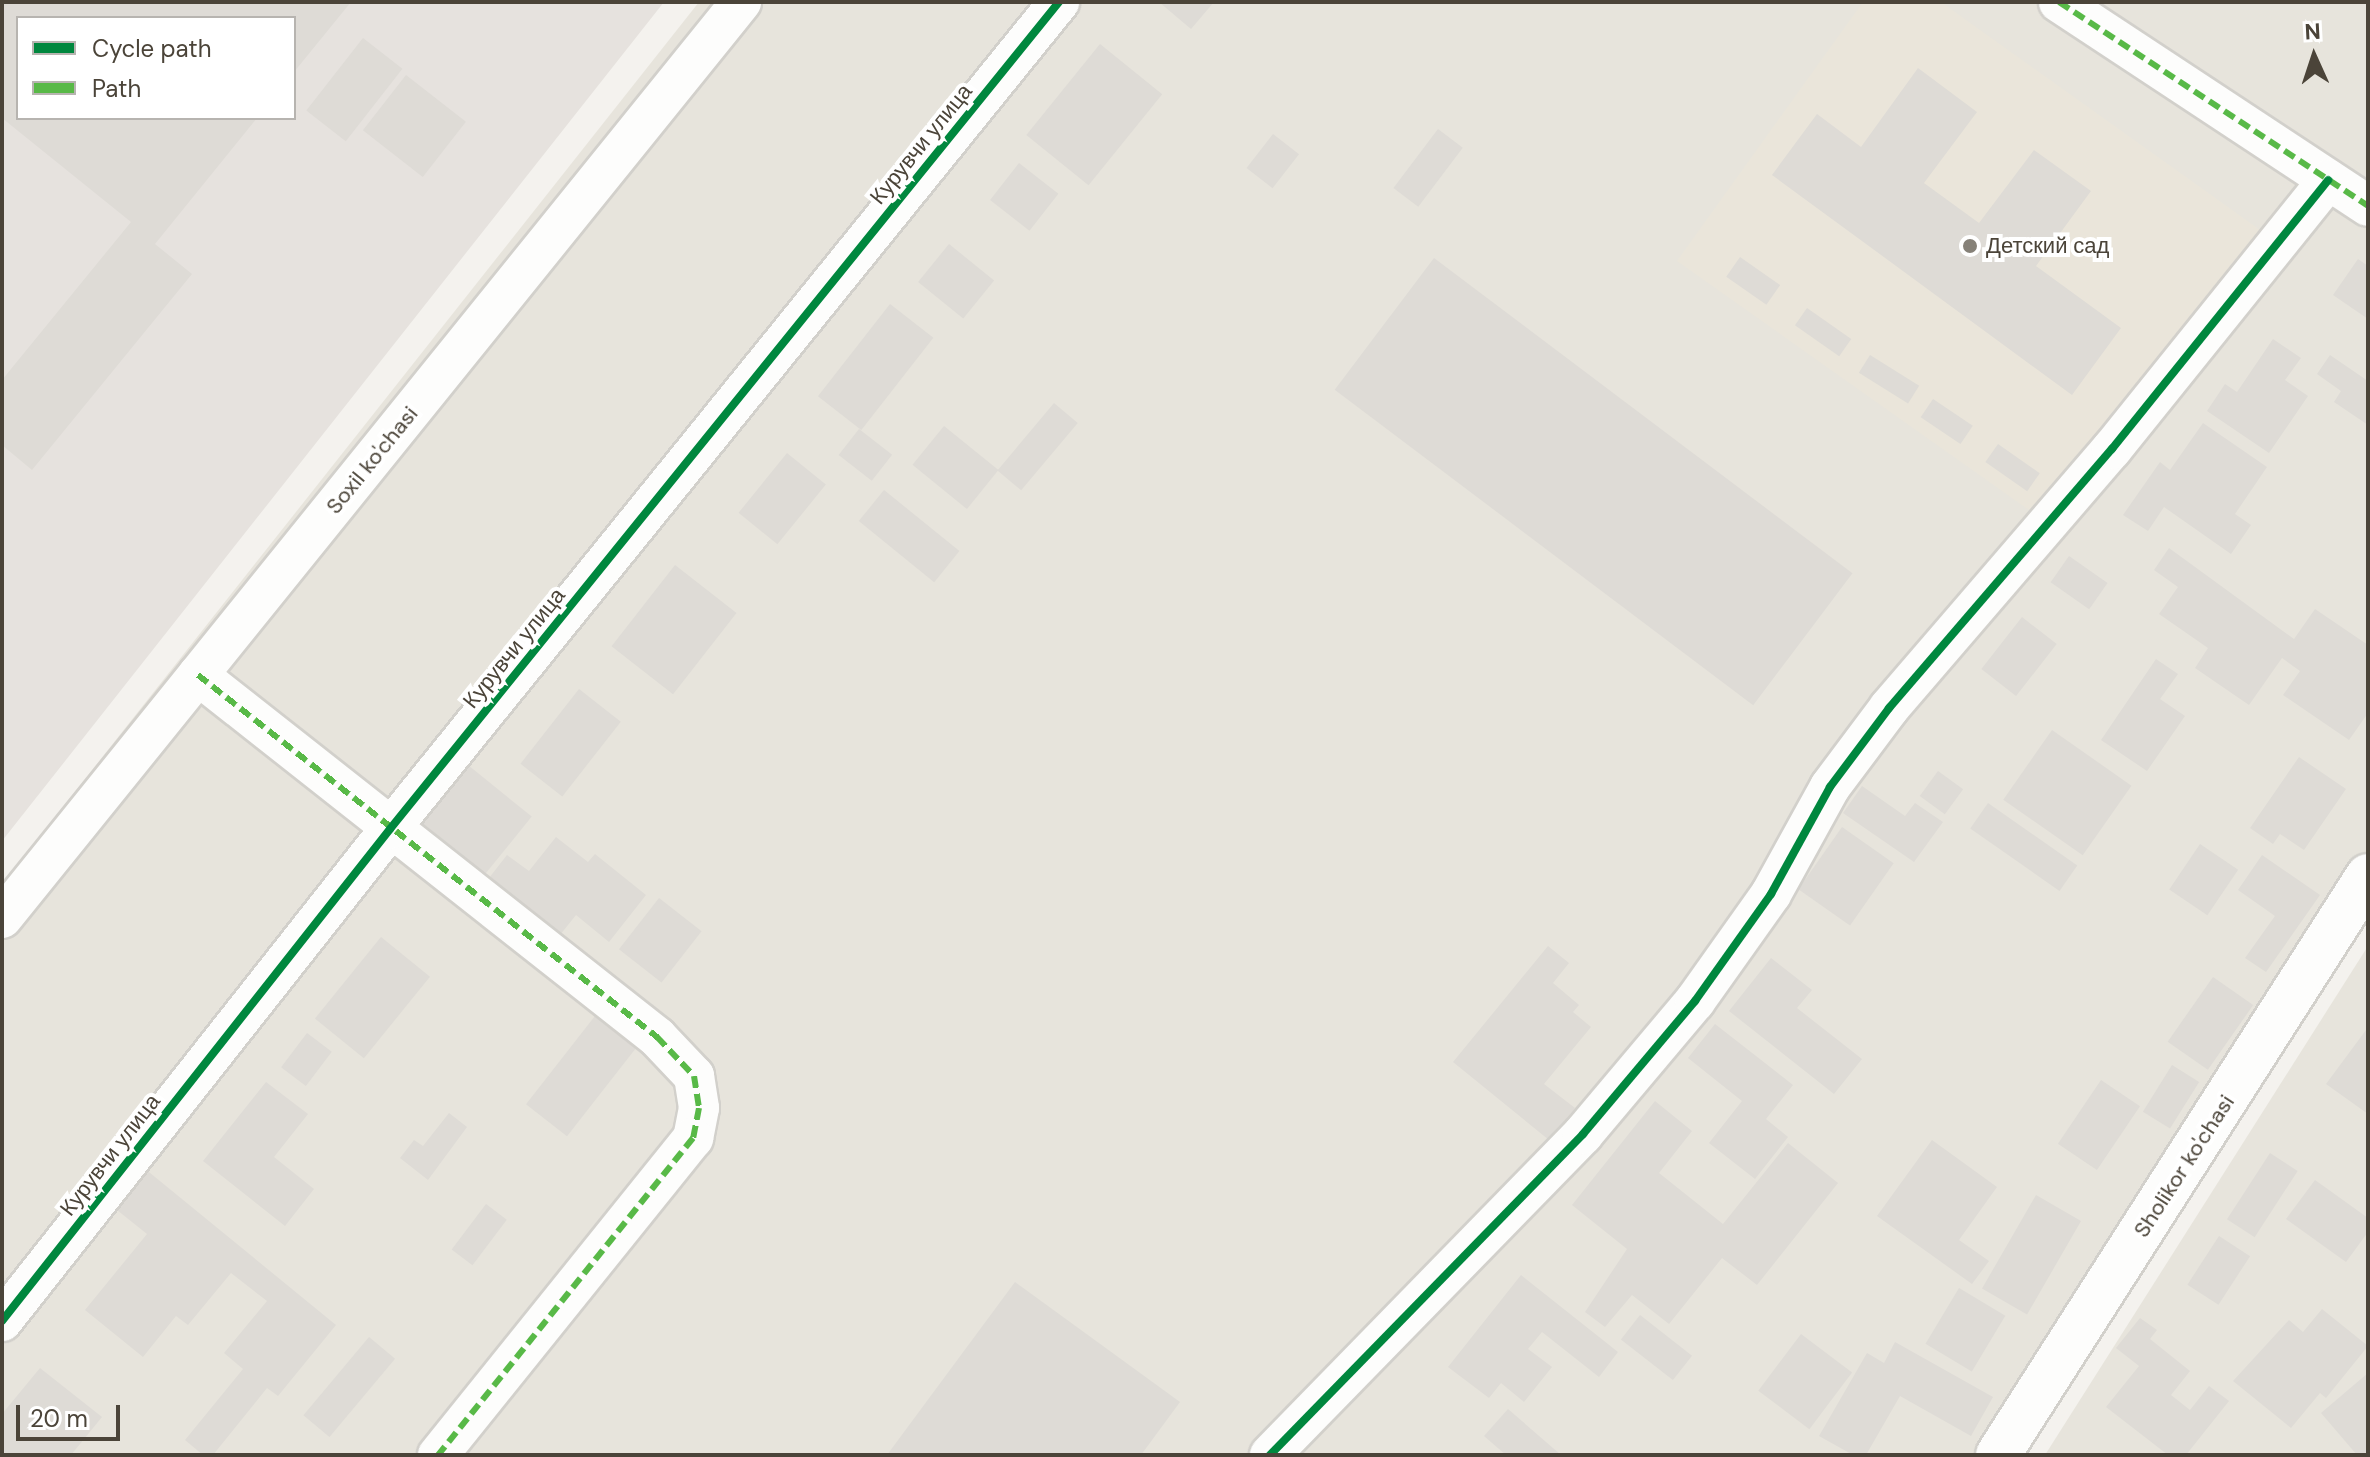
<!DOCTYPE html>
<html>
<head>
<meta charset="utf-8">
<style>
	body { margin:0 }
	#map { position:relative; width:2370px; height:1457px; overflow:hidden; background:#f4f2ee; font-family:"DM Sans",sans-serif }
	div>[style] { position:absolute }
	.residential>* { inset:0; background:#e7e4dc }
	.industrial>* { inset:0; background:#e6e2de }
	.education>* { inset:0; background:#eae5da }
	.building>* { inset:0; background:#dedbd6; transform-origin:0 0 }
	.roads { filter:drop-shadow(2px 0 #d2d0cb) drop-shadow(-2px 0 #d2d0cb) drop-shadow(0 2px #d2d0cb) drop-shadow(0 -2px #d2d0cb) }
	.minor>* { height:40px; margin:-20px; padding:0 20px; transform-origin:20px; border-radius:20px; background:#fdfdfc }
	.tertiary>* { height:44px; margin:-22px; padding:0 22px; transform-origin:22px; border-radius:22px; background:#fdfdfc }
	.quiet>* { height:6px; margin-top:-3px; transform-origin:0; background:repeating-linear-gradient(90deg,#58b947 0 12px,transparent 0 18px) }
	.cycleway>* { height:8px; margin:-4px; padding:0 4px; transform-origin:4px; border-radius:4px; background:#00873e }
	.dots>* { width:22px; height:22px; translate:-50% -50%; box-sizing:border-box; border:4px solid #fff; border-radius:50% }
	span { translate:-50% -50%; white-space:nowrap; text-align:center; line-height:1.15; -webkit-text-stroke:8px #fff; paint-order:stroke }
	.street-label { font-size:22px; color:#4b4439 }
	.poi-label { font-size:22px; color:#4b4439 }
	.left { translate:0 -50%; text-align:left }
	.frame { position:absolute; inset:0; border:4px solid #4b4439; pointer-events:none }
	.legend { position:absolute; left:16px; top:16px; width:280px; height:104px; box-sizing:border-box; background:#fff; border:2px solid #b7b4b0; margin:0; padding:10px 14px; list-style:none; font-size:24px; color:#4b4439 }
	.legend li { display:flex; align-items:center; gap:16px; height:40px }
	.legend b { width:40px; border:2px solid #b7b4b0 }
	.north { position:absolute; left:2274px; top:16px; width:80px; height:80px; -webkit-text-stroke:6px #fff; paint-order:stroke; rotate:357deg; font-size:22px; font-weight:700; line-height:32px; text-align:center; color:#4b4439 }
	.north::after { content:''; display:block; margin:auto; width:28px; height:36px; background:#4b4439; clip-path:polygon(50% 0,100% 100%,50% 72%,0 100%) }
	.scale { position:absolute; left:16px; top:1405px; width:104px; height:36px; box-sizing:border-box; border:4px solid #4b4439; border-top:0; padding-left:10px; font-size:24px; line-height:28px; white-space:nowrap; color:#4b4439; -webkit-text-stroke:6px #fff; paint-order:stroke }
</style>
</head>
<body>
<div id="map">
	<div class="residential">
		<div style="clip-path:polygon(699px 2px,2368px 2px,2368px 872px,1985px 1455px,2px 1455px,2px 884px)"></div>
		<div style="clip-path:polygon(2368px 946px,2368px 1455px,2045px 1455px)"></div>
	</div>
	<div class="industrial">
		<div style="clip-path:polygon(evenodd,2px 2px,664px 2px,2px 841px,2px 2px,18px 18px,294px 18px,294px 118px,18px 118px,18px 18px)"></div>
	</div>
	<div class="education">
		<div style="clip-path:polygon(1863px 2px,1941px 2px,2263px 232px,2036px 515px,1677px 261px)"></div>
	</div>
	<div class="building">
		<div style="clip-path:polygon(2px 2px,351px 2px,294px 72px,294px 18px,18px 18px,18px 118px,257px 118px,155px 244px,192px 274px,32px 470px,2px 445px,2px 380px,131px 222px,2px 118px)"></div>
		<div style="clip-path:polygon(1159px 2px,1214px 2px,1191px 29px)"></div>
		<div style="left:363px;top:38px;width:50px;height:92px;rotate:38deg"></div>
		<div style="left:1100px;top:44px;width:80px;height:117px;rotate:39deg"></div>
		<div style="clip-path:polygon(1918px 68px,1977px 112px,1924px 183px,1979px 223px,2034px 150px,2091px 191px,2036px 266px,2121px 328px,2072px 395px,1772px 175px,1817px 114px,1861px 147px)"></div>
		<div style="left:406px;top:75px;width:76px;height:70px;rotate:38deg"></div>
		<div style="left:1438px;top:129px;width:31px;height:74px;rotate:37deg"></div>
		<div style="left:1273px;top:134px;width:33px;height:43px;rotate:38deg"></div>
		<div style="left:1019px;top:163px;width:50px;height:47px;rotate:38deg"></div>
		<div style="left:949px;top:244px;width:58px;height:49px;rotate:39deg"></div>
		<div style="left:1740px;top:257px;width:49px;height:24px;rotate:35deg"></div>
		<div style="left:1434px;top:258px;width:524px;height:165px;rotate:37deg"></div>
		<div style="clip-path:polygon(2358px 259px,2368px 266px,2368px 319px,2333px 295px)"></div>
		<div style="left:890px;top:304px;width:55px;height:117px;rotate:38deg"></div>
		<div style="left:1807px;top:308px;width:54px;height:21px;rotate:35deg"></div>
		<div style="clip-path:polygon(2273px 339px,2301px 358px,2285px 380px,2308px 396px,2269px 453px,2207px 411px,2225px 384px,2237px 392px)"></div>
		<div style="left:1870px;top:355px;width:58px;height:21px;rotate:32deg"></div>
		<div style="clip-path:polygon(2330px 355px,2368px 381px,2368px 425px,2334px 402px,2341px 391px,2317px 374px)"></div>
		<div style="left:1933px;top:399px;width:48px;height:22px;rotate:34deg"></div>
		<div style="left:1054px;top:403px;width:31px;height:88px;rotate:40deg"></div>
		<div style="clip-path:polygon(2203px 423px,2267px 467px,2235px 514px,2251px 525px,2231px 554px,2164px 507px,2148px 531px,2123px 515px,2160px 462px,2170px 470px)"></div>
		<div style="left:944px;top:426px;width:70px;height:50px;rotate:39deg"></div>
		<div style="left:859px;top:429px;width:42px;height:33px;rotate:38deg"></div>
		<div style="left:1998px;top:444px;width:51px;height:22px;rotate:35deg"></div>
		<div style="left:787px;top:453px;width:50px;height:77px;rotate:39deg"></div>
		<div style="left:884px;top:490px;width:97px;height:40px;rotate:39deg"></div>
		<div style="clip-path:polygon(2169px 548px,2294px 639px,2315px 609px,2368px 645px,2368px 713px,2349px 740px,2283px 695px,2300px 671px,2282px 658px,2249px 705px,2195px 668px,2208px 648px,2159px 614px,2178px 587px,2154px 570px)"></div>
		<div style="left:2069px;top:556px;width:47px;height:32px;rotate:35deg"></div>
		<div style="left:675px;top:565px;width:78px;height:103px;rotate:38deg"></div>
		<div style="left:2022px;top:617px;width:44px;height:66px;rotate:38deg"></div>
		<div style="clip-path:polygon(2156px 659px,2178px 674px,2160px 699px,2185px 716px,2147px 771px,2101px 740px)"></div>
		<div style="left:579px;top:689px;width:53px;height:95px;rotate:38deg"></div>
		<div style="left:2052px;top:730px;width:97px;height:85px;rotate:35deg"></div>
		<div style="clip-path:polygon(2299px 757px,2346px 789px,2304px 850px,2280px 834px,2273px 844px,2250px 828px)"></div>
		<div style="left:468px;top:765px;width:82px;height:74px;rotate:39deg"></div>
		<div style="left:1938px;top:771px;width:31px;height:31px;rotate:36deg"></div>
		<div style="clip-path:polygon(1862px 786px,1905px 816px,1915px 803px,1943px 822px,1914px 862px,1843px 813px)"></div>
		<div style="left:1988px;top:803px;width:109px;height:31px;rotate:35deg"></div>
		<div style="left:1842px;top:827px;width:63px;height:76px;rotate:35deg"></div>
		<div style="clip-path:polygon(556px 837px,588px 862px,595px 854px,646px 895px,609px 942px,576px 915px,560px 935px,489px 878px,507px 855px,529px 871px)"></div>
		<div style="left:2200px;top:844px;width:46px;height:55px;rotate:34deg"></div>
		<div style="clip-path:polygon(2262px 855px,2320px 895px,2266px 972px,2245px 958px,2275px 916px,2238px 890px)"></div>
		<div style="left:659px;top:898px;width:54px;height:65px;rotate:38deg"></div>
		<div style="left:381px;top:937px;width:63px;height:105px;rotate:39deg"></div>
		<div style="clip-path:polygon(1548px 946px,1569px 963px,1553px 983px,1579px 1005px,1573px 1012px,1591px 1027px,1544px 1084px,1575px 1108px,1549px 1140px,1453px 1062px)"></div>
		<div style="clip-path:polygon(1771px 958px,1812px 990px,1797px 1008px,1862px 1059px,1834px 1094px,1729px 1011px)"></div>
		<div style="left:2213px;top:977px;width:49px;height:79px;rotate:35deg"></div>
		<div style="left:595px;top:1016px;width:52px;height:112px;rotate:38deg"></div>
		<div style="clip-path:polygon(1715px 1024px,1793px 1085px,1766px 1119px,1788px 1137px,1755px 1179px,1709px 1143px,1742px 1101px,1688px 1058px)"></div>
		<div style="clip-path:polygon(2366px 1030px,2368px 1031px,2368px 1114px,2326px 1084px)"></div>
		<div style="left:307px;top:1033px;width:31px;height:43px;rotate:37deg"></div>
		<div style="left:2172px;top:1065px;width:32px;height:55px;rotate:32deg"></div>
		<div style="left:2101px;top:1080px;width:47px;height:77px;rotate:34deg"></div>
		<div style="clip-path:polygon(266px 1082px,308px 1114px,274px 1157px,314px 1189px,285px 1226px,203px 1161px)"></div>
		<div style="clip-path:polygon(1655px 1101px,1692px 1131px,1659px 1173px,1723px 1224px,1788px 1143px,1838px 1183px,1757px 1285px,1722px 1258px,1669px 1324px,1632px 1295px,1605px 1327px,1585px 1312px,1627px 1249px,1572px 1205px)"></div>
		<div style="clip-path:polygon(449px 1113px,467px 1127px,428px 1180px,400px 1158px,414px 1140px,423px 1146px)"></div>
		<div style="clip-path:polygon(1932px 1140px,1997px 1187px,1959px 1240px,1989px 1261px,1972px 1284px,1877px 1216px)"></div>
		<div style="left:2270px;top:1153px;width:33px;height:79px;rotate:33deg"></div>
		<div style="clip-path:polygon(144px 1168px,336px 1325px,278px 1396px,267px 1388px,213px 1455px,203px 1455px,185px 1440px,243px 1369px,224px 1353px,267px 1301px,231px 1273px,188px 1325px,176px 1316px,143px 1357px,85px 1310px,147px 1234px,112px 1206px)"></div>
		<div style="clip-path:polygon(2315px 1180px,2368px 1218px,2368px 1232px,2346px 1262px,2286px 1219px)"></div>
		<div style="left:2036px;top:1195px;width:52px;height:108px;rotate:30deg"></div>
		<div style="left:486px;top:1204px;width:26px;height:57px;rotate:37deg"></div>
		<div style="left:2219px;top:1236px;width:37px;height:58px;rotate:33deg"></div>
		<div style="clip-path:polygon(1521px 1275px,1618px 1352px,1599px 1377px,1542px 1332px,1528px 1349px,1552px 1367px,1524px 1402px,1501px 1383px,1489px 1398px,1448px 1367px)"></div>
		<div style="clip-path:polygon(1015px 1282px,1180px 1402px,1141px 1455px,887px 1455px)"></div>
		<div style="left:1959px;top:1288px;width:54px;height:65px;rotate:31deg"></div>
		<div style="clip-path:polygon(2322px 1309px,2368px 1346px,2326px 1398px,2320px 1393px,2291px 1428px,2233px 1381px,2289px 1320px,2303px 1332px)"></div>
		<div style="left:1640px;top:1315px;width:66px;height:31px;rotate:38deg"></div>
		<div style="clip-path:polygon(2140px 1318px,2157px 1330px,2150px 1339px,2190px 1371px,2171px 1395px,2190px 1410px,2209px 1386px,2229px 1401px,2186px 1455px,2168px 1455px,2106px 1407px,2139px 1366px,2116px 1348px)"></div>
		<div style="left:1801px;top:1334px;width:64px;height:71px;rotate:37deg"></div>
		<div style="left:369px;top:1337px;width:34px;height:102px;rotate:40deg"></div>
		<div style="clip-path:polygon(1895px 1342px,1993px 1397px,1971px 1436px,1900px 1396px,1866px 1455px,1853px 1455px,1819px 1436px,1867px 1353px,1884px 1363px)"></div>
		<div style="clip-path:polygon(40px 1368px,102px 1417px,71px 1455px,2px 1455px,2px 1414px)"></div>
		<div style="clip-path:polygon(2368px 1373px,2368px 1455px,2357px 1455px,2321px 1413px)"></div>
		<div style="clip-path:polygon(1508px 1409px,1561px 1455px,1506px 1455px,1484px 1436px)"></div>
	</div>
	<div class="roads">
		<div class="minor">
			<div style="left:2059px;top:2px;width:370px;rotate:33.4deg"></div>
			<div style="left:198px;top:675px;width:585px;rotate:38.26deg"></div>
			<div style="left:657px;top:1037px;width:54px;rotate:46.5deg"></div>
			<div style="left:694px;top:1076px;width:32px;rotate:81deg"></div>
			<div style="left:699px;top:1108px;width:31px;rotate:101deg"></div>
			<div style="left:693px;top:1138px;width:407px;rotate:128.8deg"></div>
			<div style="left:2px;top:918px;width:1177px;rotate:-51.1deg"></div>
			<div style="left:2px;top:1321px;width:627px;rotate:-51.74deg"></div>
			<div style="left:390px;top:829px;width:1064px;rotate:-51.03deg"></div>
			<div style="left:1270px;top:1455px;width:448px;rotate:-45.7deg"></div>
			<div style="left:1583px;top:1134px;width:174px;rotate:-49.9deg"></div>
			<div style="left:1695px;top:1001px;width:131px;rotate:-54.6deg"></div>
			<div style="left:1771px;top:894px;width:122px;rotate:-61.1deg"></div>
			<div style="left:1830px;top:787px;width:99px;rotate:-53.2deg"></div>
			<div style="left:1889px;top:708px;width:342px;rotate:-49.3deg"></div>
			<div style="left:2112px;top:449px;width:345px;rotate:-51.2deg"></div>
		</div>
		<div class="tertiary">
			<div style="left:1998px;top:1455px;width:687px;rotate:-57.42deg"></div>
		</div>
	</div>
	<div class="quiet">
		<div style="left:2059px;top:2px;width:370px;rotate:33.4deg"></div>
		<div style="left:198px;top:675px;width:585px;rotate:38.26deg"></div>
		<div style="left:657px;top:1037px;width:54px;rotate:46.5deg"></div>
		<div style="left:694px;top:1076px;width:32px;rotate:81deg"></div>
		<div style="left:699px;top:1108px;width:31px;rotate:101deg"></div>
		<div style="left:693px;top:1138px;width:407px;rotate:128.8deg"></div>
	</div>
	<div class="cycleway">
		<div style="left:2px;top:1321px;width:627px;rotate:-51.74deg"></div>
		<div style="left:390px;top:829px;width:1064px;rotate:-51.03deg"></div>
		<div style="left:1270px;top:1455px;width:448px;rotate:-45.7deg"></div>
		<div style="left:1583px;top:1134px;width:174px;rotate:-49.9deg"></div>
		<div style="left:1695px;top:1001px;width:131px;rotate:-54.6deg"></div>
		<div style="left:1771px;top:894px;width:122px;rotate:-61.1deg"></div>
		<div style="left:1830px;top:787px;width:99px;rotate:-53.2deg"></div>
		<div style="left:1889px;top:708px;width:342px;rotate:-49.3deg"></div>
		<div style="left:2112px;top:449px;width:345px;rotate:-51.2deg"></div>
	</div>
	<div class="dots">
		<div style="left:1970px;top:246px;background:#868178"></div>
	</div>
	<div class="street-label">
		<span style="left:921px;top:144px;rotate:-51deg">Курувчи улица</span>
		<span style="left:372px;top:460px;rotate:-51deg">Soxil ko'chasi</span>
		<span style="left:514px;top:648px;rotate:-51deg">Курувчи улица</span>
		<span style="left:110px;top:1155px;rotate:-52deg">Курувчи улица</span>
		<span style="left:2184px;top:1166px;rotate:-57deg">Sholikor ko'chasi</span>
	</div>
	<div class="poi-label">
		<span class="left" style="left:1986px;top:246px">Детский сад</span>
	</div>
	<div class="frame"></div>
	<ul class="legend">
	<li><b style="height:10px;background:#00873e"></b>Cycle path</li>
	<li><b style="height:10px;background:#58b947"></b>Path</li>
	</ul>
	<div class="north">N</div>
	<div class="scale">20 m</div>
</div>
</body>
</html>
